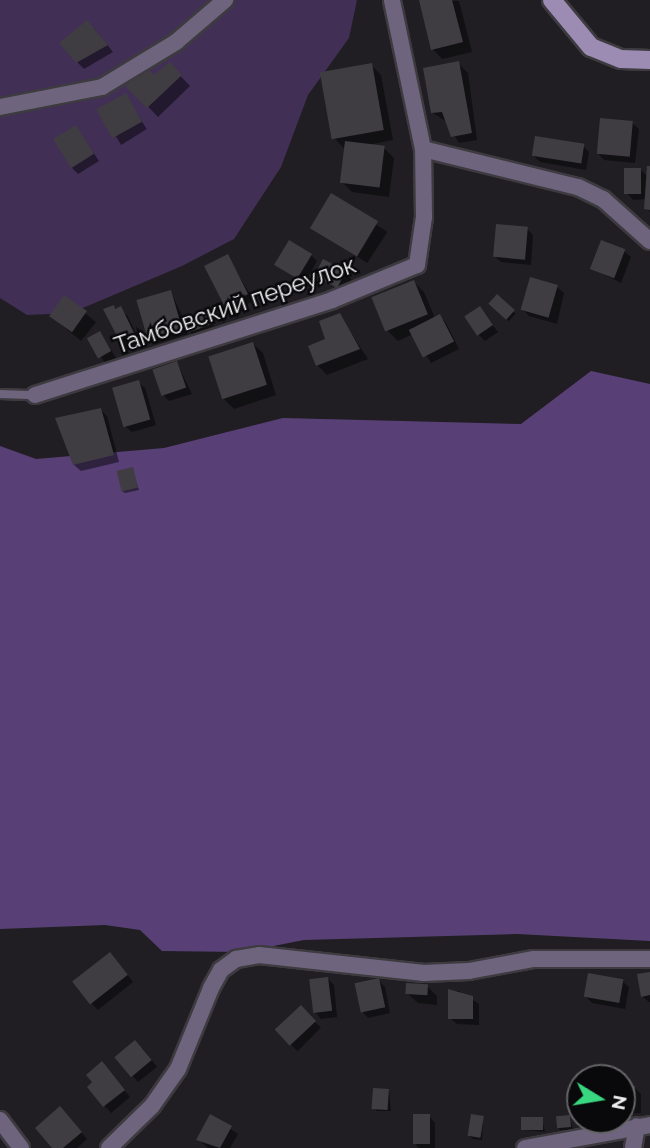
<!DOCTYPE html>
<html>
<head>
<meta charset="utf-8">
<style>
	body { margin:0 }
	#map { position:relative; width:650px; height:1148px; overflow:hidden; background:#201e23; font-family:Raleway,sans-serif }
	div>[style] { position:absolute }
	.green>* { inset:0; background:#412f56 }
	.forest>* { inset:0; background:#584076 }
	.shadow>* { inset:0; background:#0007; transform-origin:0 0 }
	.building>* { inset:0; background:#3f3d42; transform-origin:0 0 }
	.roads { filter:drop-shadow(2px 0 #3d3b40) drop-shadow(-2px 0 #3d3b40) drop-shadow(0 2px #3d3b40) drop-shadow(0 -2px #3d3b40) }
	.lane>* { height:8px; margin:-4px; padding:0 4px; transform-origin:4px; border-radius:4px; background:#6f647d }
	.street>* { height:16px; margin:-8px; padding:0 8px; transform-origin:8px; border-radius:8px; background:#6f647d }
	.secondary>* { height:18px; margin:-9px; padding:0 9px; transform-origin:9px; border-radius:9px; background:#9c8cb4 }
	span { translate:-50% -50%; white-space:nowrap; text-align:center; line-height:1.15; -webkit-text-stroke:5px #09080a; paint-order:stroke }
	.street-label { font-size:24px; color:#f0eff2 }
	.north { position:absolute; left:566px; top:1064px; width:70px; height:70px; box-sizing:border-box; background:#09080a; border:2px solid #656467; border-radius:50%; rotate:101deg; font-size:19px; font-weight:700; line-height:28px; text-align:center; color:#f0eff2 }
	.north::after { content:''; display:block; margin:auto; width:24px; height:32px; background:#38d880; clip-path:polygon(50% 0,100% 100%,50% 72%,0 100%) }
</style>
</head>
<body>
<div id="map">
	<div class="green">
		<div style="clip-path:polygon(0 0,357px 0,349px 38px,308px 95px,281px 167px,234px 239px,182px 266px,71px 313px,27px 315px,0 298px)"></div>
	</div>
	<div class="forest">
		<div style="clip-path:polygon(591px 371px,650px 384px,650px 941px,517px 934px,304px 940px,242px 952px,162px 951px,140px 930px,105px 925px,0 929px,0 446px,36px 459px,164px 448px,283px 418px,521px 424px)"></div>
	</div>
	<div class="shadow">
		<div style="clip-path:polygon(421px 0,459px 1px,472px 52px,442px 59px,433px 49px)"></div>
		<div style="clip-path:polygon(94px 28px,113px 52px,84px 69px,77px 62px)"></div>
		<div style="clip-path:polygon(458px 63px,468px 73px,477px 140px,459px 143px,447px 122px,433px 113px)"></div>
		<div style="clip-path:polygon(170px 65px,190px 86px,158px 117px,128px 86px,154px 77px)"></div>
		<div style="clip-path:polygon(371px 65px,381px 75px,393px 140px,368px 145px,384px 148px,394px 158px,389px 197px,352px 192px,342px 182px,345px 149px,335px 139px)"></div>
		<div style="left:126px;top:96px;width:39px;height:30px;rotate:58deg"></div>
		<div style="clip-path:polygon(632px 123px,639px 129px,635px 163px,604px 160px,598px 153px)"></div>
		<div style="clip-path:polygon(76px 127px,99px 161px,78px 174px,72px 168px)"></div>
		<div style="clip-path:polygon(583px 146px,589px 152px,586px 170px,540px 162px,534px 156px)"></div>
		<div style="clip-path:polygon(650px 168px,650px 213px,646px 199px,633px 200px,627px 193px,640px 169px,648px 177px)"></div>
		<div style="left:332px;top:196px;width:66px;height:37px;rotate:33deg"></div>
		<div style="clip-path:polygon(527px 229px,533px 235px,531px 265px,501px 262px,494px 256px)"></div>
		<div style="clip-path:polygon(624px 251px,631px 257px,621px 283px,592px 268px)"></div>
		<div style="clip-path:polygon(311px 255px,317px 261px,304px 284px,276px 265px)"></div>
		<div style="clip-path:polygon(227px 256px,254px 301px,245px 305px,248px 311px,233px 312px,227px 305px)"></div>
		<div style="left:324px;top:261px;width:33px;height:16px;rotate:33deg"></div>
		<div style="clip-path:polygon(414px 282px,424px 292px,435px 318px,440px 316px,446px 323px,459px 349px,431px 363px,413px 334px,398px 341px,388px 331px)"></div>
		<div style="clip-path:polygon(557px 287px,564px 293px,557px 324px,529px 316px,523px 310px)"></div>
		<div style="clip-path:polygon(171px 292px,184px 320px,207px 312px,214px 326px,192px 334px,186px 328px,188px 334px,155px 344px,149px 337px,139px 301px)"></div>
		<div style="left:65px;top:297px;width:40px;height:24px;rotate:39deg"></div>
		<div style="left:497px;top:297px;width:25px;height:10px;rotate:42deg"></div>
		<div style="clip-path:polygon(113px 307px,127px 315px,139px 339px,126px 344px,120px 337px)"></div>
		<div style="clip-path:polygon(480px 309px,498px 332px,485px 341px,479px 335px)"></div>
		<div style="clip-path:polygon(339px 315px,368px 359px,327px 375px,317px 365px)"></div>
		<div style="left:100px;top:333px;width:30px;height:12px;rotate:57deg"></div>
		<div style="clip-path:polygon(253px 344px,263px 353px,276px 395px,234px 409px,224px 399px)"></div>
		<div style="clip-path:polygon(177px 363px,192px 394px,169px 401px,163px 395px)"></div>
		<div style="clip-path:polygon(138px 382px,145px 388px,156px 425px,132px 432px,125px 426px)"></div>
		<div style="clip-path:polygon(101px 410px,107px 416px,119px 462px,81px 471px,74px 465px)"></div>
		<div style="clip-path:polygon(132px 469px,139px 490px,125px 493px,122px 491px)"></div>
		<div style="clip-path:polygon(116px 960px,133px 982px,98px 1010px,92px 1004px)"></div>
		<div style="clip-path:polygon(650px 974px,650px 1002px,649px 1002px,642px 996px)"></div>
		<div style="clip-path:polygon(328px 979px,334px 985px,337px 1017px,321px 1019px,315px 1012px)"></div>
		<div style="clip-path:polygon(378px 980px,385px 987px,390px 1013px,368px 1018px,362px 1011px)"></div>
		<div style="clip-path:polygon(622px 981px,629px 987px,625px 1009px,592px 1003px,586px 997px)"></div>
		<div style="clip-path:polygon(427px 986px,437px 996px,437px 1005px,418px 1003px,408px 994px)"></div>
		<div style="clip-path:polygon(450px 991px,459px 991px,479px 1004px,479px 1025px,457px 1024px,450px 1018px)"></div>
		<div style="left:301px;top:1008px;width:28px;height:33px;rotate:45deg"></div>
		<div style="clip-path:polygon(142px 1048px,157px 1067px,138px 1082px,132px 1075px)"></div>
		<div style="clip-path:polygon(115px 1078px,130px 1097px,111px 1113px,89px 1087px)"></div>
		<div style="clip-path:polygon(634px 1087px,641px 1094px,641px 1113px,622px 1114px,622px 1088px)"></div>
		<div style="clip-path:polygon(389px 1090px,391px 1111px,377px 1111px,374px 1108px)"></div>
		<div style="clip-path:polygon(67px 1115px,87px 1139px,77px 1148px,55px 1148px)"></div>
		<div style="clip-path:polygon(211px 1116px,238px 1134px,230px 1148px,208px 1148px,198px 1139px)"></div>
		<div style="clip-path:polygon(429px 1116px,435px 1123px,435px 1148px,419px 1148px,414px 1143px)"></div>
		<div style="clip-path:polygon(570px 1117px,573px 1130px,560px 1130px,558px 1127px)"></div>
		<div style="clip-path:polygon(483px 1118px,482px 1140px,472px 1139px,470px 1136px)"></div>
		<div style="clip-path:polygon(542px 1119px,545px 1132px,523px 1130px)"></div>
	</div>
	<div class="building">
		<div style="clip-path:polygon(419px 0,452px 0,463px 42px,431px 50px)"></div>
		<div style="clip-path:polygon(87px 20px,108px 45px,76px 63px,59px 43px)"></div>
		<div style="clip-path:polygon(459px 61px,472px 133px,451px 137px,442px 112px,431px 113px,423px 68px)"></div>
		<div style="clip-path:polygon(170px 62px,182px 75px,147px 108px,125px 86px,146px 67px,154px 75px)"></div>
		<div style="left:372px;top:63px;width:68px;height:53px;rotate:80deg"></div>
		<div style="left:126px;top:93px;width:33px;height:34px;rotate:61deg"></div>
		<div style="left:600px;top:118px;width:33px;height:36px;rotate:5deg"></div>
		<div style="left:76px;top:125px;width:34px;height:27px;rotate:58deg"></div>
		<div style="left:535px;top:136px;width:50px;height:20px;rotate:9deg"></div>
		<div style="left:345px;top:141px;width:40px;height:42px;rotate:7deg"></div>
		<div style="clip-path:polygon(647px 166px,650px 166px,650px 210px,644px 209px)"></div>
		<div style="left:624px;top:168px;width:17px;height:26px"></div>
		<div style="left:331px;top:193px;width:55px;height:41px;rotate:31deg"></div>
		<div style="left:496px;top:224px;width:32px;height:33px;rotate:5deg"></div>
		<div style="left:289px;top:240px;width:27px;height:29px;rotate:31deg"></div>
		<div style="left:601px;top:240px;width:26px;height:31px;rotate:21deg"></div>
		<div style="clip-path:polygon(228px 254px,248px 294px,240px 298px,243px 305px,236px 309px,233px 302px,225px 307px,204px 266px)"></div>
		<div style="left:323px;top:259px;width:26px;height:19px;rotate:28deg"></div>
		<div style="left:530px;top:277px;width:29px;height:34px;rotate:16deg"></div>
		<div style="left:414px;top:280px;width:37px;height:46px;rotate:68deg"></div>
		<div style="left:171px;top:290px;width:40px;height:36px;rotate:74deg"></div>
		<div style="left:497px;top:294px;width:24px;height:13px;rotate:42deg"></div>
		<div style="left:64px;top:295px;width:28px;height:26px;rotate:35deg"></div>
		<div style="clip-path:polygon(114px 305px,115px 309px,121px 306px,134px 333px,118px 338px,103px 309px)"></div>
		<div style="left:480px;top:306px;width:23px;height:19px;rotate:56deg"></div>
		<div style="left:207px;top:310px;width:15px;height:26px;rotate:70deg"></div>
		<div style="clip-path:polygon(340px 313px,360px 349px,316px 366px,308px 346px,325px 339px,319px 321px)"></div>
		<div style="left:440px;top:314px;width:31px;height:35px;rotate:63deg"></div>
		<div style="left:100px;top:331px;width:23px;height:15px;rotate:61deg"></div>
		<div style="left:253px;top:342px;width:45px;height:47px;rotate:72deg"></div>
		<div style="left:177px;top:361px;width:28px;height:26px;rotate:71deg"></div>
		<div style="left:139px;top:380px;width:41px;height:28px;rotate:74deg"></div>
		<div style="clip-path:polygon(101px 408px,114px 455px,73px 465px,55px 418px)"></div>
		<div style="left:133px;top:467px;width:21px;height:17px;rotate:76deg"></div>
		<div style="left:110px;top:952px;width:29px;height:48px;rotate:52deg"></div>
		<div style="clip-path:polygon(650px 972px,650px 995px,641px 997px,637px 974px)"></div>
		<div style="left:588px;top:973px;width:36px;height:24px;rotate:10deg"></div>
		<div style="left:328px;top:977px;width:34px;height:19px;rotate:83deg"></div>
		<div style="left:379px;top:978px;width:30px;height:25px;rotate:78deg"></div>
		<div style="left:406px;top:983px;width:22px;height:11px;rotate:3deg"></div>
		<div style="clip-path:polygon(448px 989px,473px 996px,473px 1019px,448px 1019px)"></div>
		<div style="left:301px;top:1005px;width:22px;height:36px;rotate:47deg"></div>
		<div style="left:135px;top:1040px;width:26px;height:27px;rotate:50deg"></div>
		<div style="clip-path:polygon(102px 1061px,125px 1090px,103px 1107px,87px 1087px,92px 1082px,86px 1075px)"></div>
		<div style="left:622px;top:1086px;width:13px;height:22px"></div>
		<div style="left:373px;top:1088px;width:16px;height:21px;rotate:4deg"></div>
		<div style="clip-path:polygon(60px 1106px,82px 1132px,63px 1148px,52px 1148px,35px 1128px)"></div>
		<div style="clip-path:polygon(210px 1114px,232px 1126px,220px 1148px,196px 1140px)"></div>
		<div style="left:413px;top:1114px;width:17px;height:30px"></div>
		<div style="left:471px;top:1114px;width:13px;height:22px;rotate:9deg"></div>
		<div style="left:570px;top:1115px;width:12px;height:14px;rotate:85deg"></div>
		<div style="left:543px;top:1117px;width:13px;height:22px;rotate:90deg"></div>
	</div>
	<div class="roads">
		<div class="lane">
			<div style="left:0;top:394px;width:35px;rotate:2deg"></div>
		</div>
		<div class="street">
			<div style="left:0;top:107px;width:104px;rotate:-11.1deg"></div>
			<div style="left:102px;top:87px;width:87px;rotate:-31.3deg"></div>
			<div style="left:176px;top:42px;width:65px;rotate:-40.6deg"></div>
			<div style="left:423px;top:149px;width:160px;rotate:13.8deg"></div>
			<div style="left:578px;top:187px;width:28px;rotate:26deg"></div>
			<div style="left:603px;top:199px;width:63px;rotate:41.8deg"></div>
			<div style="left:35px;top:395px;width:312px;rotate:-17.7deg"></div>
			<div style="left:332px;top:300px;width:92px;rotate:-22.4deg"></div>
			<div style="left:417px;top:265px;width:49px;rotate:-81.7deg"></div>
			<div style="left:424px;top:217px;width:68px;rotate:-90.8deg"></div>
			<div style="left:423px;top:149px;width:152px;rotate:-101.8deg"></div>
			<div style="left:0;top:1120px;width:35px;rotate:53deg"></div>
			<div style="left:109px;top:1148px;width:60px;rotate:-44.3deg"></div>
			<div style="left:152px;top:1106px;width:45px;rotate:-54.9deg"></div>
			<div style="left:178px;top:1069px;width:87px;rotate:-67.8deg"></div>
			<div style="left:211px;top:988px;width:21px;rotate:-61deg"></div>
			<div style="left:221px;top:970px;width:19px;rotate:-36deg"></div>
			<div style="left:236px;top:959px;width:23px;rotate:-10deg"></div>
			<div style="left:259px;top:955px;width:166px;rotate:6.2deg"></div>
			<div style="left:424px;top:973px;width:45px;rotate:-2.5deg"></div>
			<div style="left:469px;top:971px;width:66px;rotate:-10.5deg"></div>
			<div style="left:534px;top:959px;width:116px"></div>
			<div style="left:525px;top:1148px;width:127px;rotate:-10.4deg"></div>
			<div style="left:633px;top:1148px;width:22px;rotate:-80deg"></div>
		</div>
		<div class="secondary">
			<div style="left:552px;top:0;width:61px;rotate:50.3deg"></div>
			<div style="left:591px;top:47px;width:32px;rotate:22deg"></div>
			<div style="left:621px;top:59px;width:29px;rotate:2deg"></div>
		</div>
	</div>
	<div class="street-label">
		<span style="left:235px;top:305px;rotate:-19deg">Тамбовский переулок</span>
	</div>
	<div class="north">N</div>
</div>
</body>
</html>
